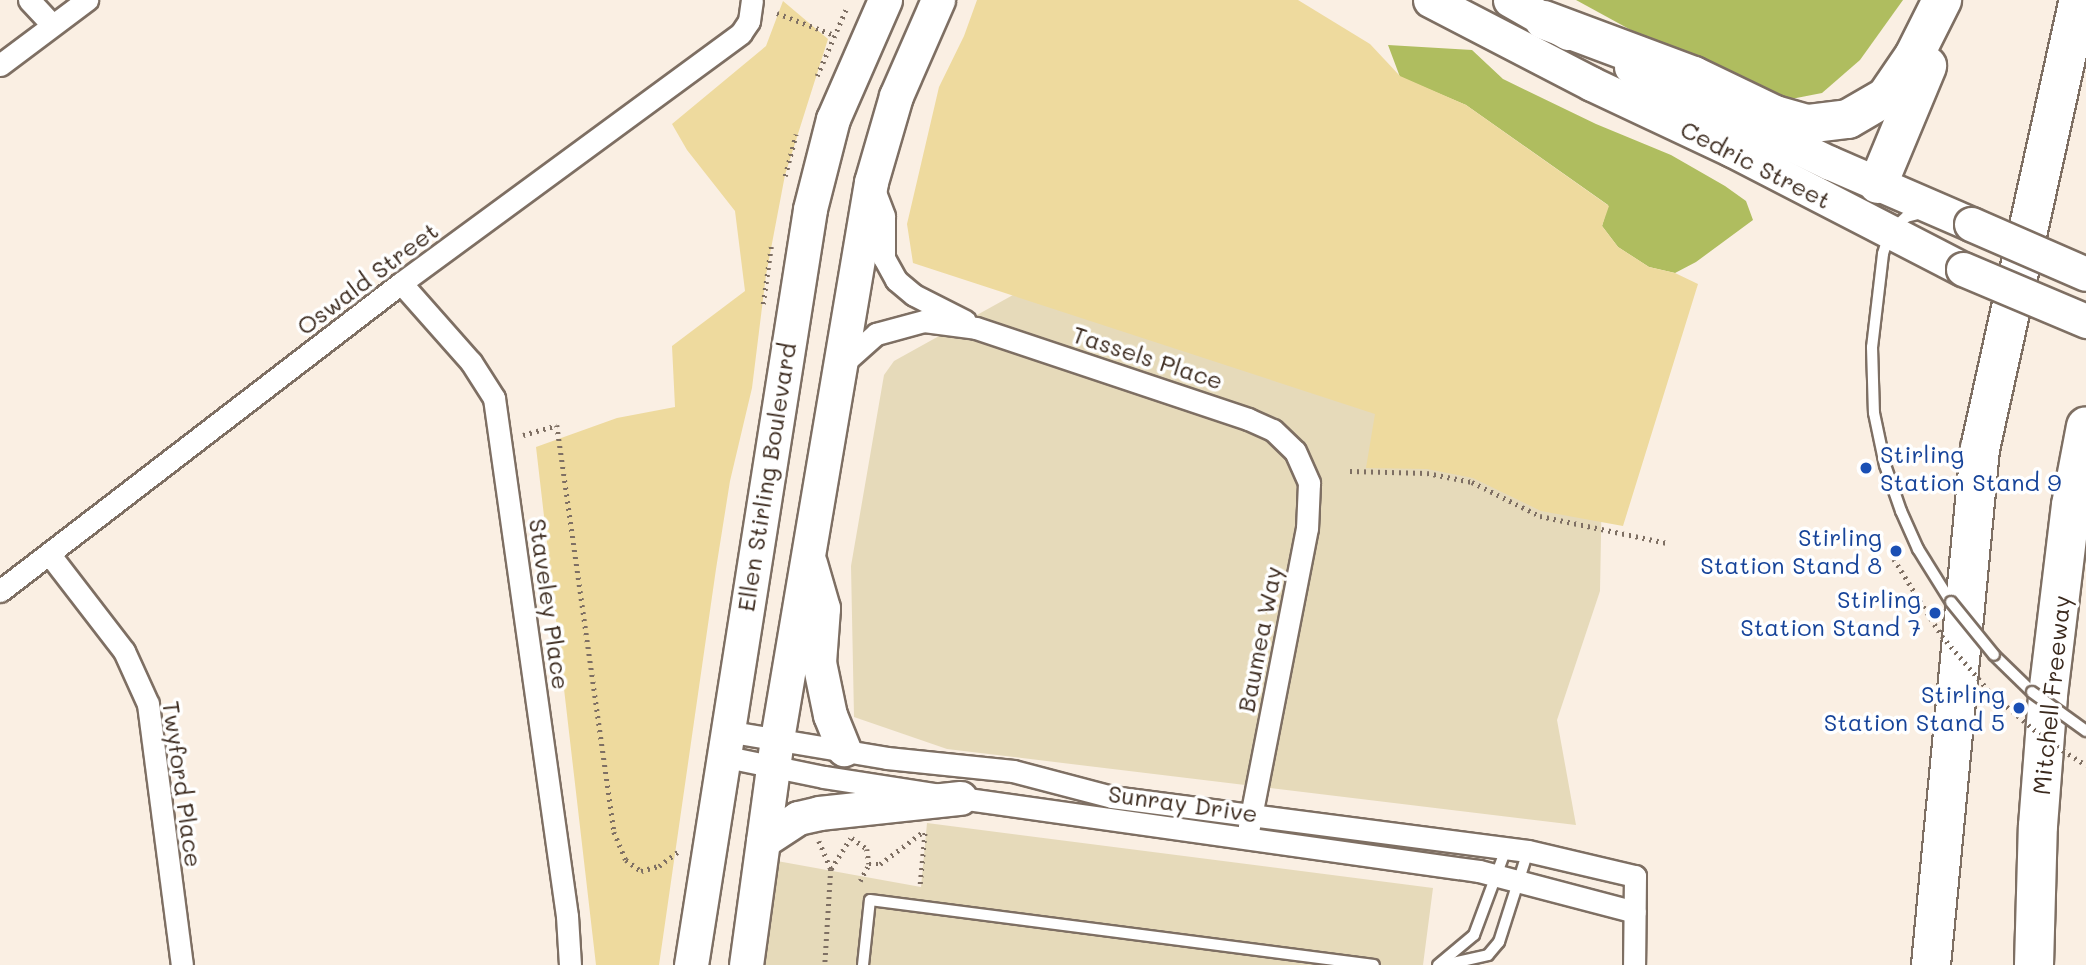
<!DOCTYPE html>
<html>
<head>
<meta charset="utf-8">
<style>
	body { margin:0 }
	#map { position:relative; width:2086px; height:965px; overflow:hidden; background:#faefe3; font-family:Mali,sans-serif }
	div>[style] { position:absolute }
	.built>* { inset:0; background:#e6daba }
	.green>* { inset:0; background:#afbd5f }
	.sand>* { inset:0; background:#eeda9e }
	.path>* { height:4.5px; margin-top:-2.25px; transform-origin:0; background:repeating-linear-gradient(90deg,#7e6f63 0 2px,transparent 0 7px) }
	.roads { filter:drop-shadow(2px 0 #7e6f63) drop-shadow(-2px 0 #7e6f63) drop-shadow(0 2px #7e6f63) drop-shadow(0 -2px #7e6f63) }
	.lane>* { height:10px; margin:-5px; padding:0 5px; transform-origin:5px; border-radius:5px; background:#fff }
	.street>* { height:21px; margin:-10.5px; padding:0 10.5px; transform-origin:10.5px; border-radius:10.5px; background:#fff }
	.primary>* { height:33px; margin:-16.5px; padding:0 16.5px; transform-origin:16.5px; border-radius:16.5px; background:#fff }
	.highway>* { height:38px; margin:-19px; padding:0 19px; transform-origin:19px; border-radius:19px; background:#fff }
	.path-bridge>* { height:4.5px; margin-top:-2.25px; transform-origin:0; background:repeating-linear-gradient(90deg,#7e6f63 0 2px,transparent 0 7px) }
	.bridges { filter:drop-shadow(2px 0 #7e6f63) drop-shadow(-2px 0 #7e6f63) drop-shadow(0 2px #7e6f63) drop-shadow(0 -2px #7e6f63) }
	.lane-bridge>* { height:10px; margin:-5px; padding:0 5px; transform-origin:5px; border-radius:5px; background:#fff }
	.primary-bridge>* { height:33px; margin:-16.5px; padding:0 16.5px; transform-origin:16.5px; border-radius:16.5px; background:#fff }
	.dots>* { width:19px; height:19px; translate:-50% -50%; box-sizing:border-box; border:4px solid #fff; border-radius:50% }
	span { translate:-50% -50%; white-space:nowrap; text-align:center; line-height:1.15; -webkit-text-stroke:7px #fff; paint-order:stroke }
	.street-label { font-size:24px; color:#3b2a1e }
	.transit-label { font-size:24px; color:#164399 }
	.left { translate:0 -50%; text-align:left }
	.right { translate:-100% -50%; text-align:right }
</style>
</head>
<body>
<div id="map">
	<div class="built">
		<div style="clip-path:polygon(1013px 295px,1602px 483px,1600px 591px,1557px 720px,1576px 825px,947px 749px,854px 717px,851px 566px,884px 375px,894px 361px)"></div>
		<div style="clip-path:polygon(927px 823px,1433px 888px,1423px 965px,764px 965px,777px 861px,921px 887px)"></div>
	</div>
	<div class="green">
		<div style="clip-path:polygon(1576px 0,1903px 0,1860px 60px,1822px 93px,1786px 100px,1651px 41px)"></div>
		<div style="clip-path:polygon(1388px 45px,1472px 50px,1503px 79px,1596px 124px,1671px 155px,1725px 186px,1746px 201px,1753px 220px,1696px 262px,1675px 273px,1649px 267px,1618px 247px,1602px 226px,1608px 205px,1466px 105px,1400px 77px)"></div>
	</div>
	<div class="sand">
		<div style="clip-path:polygon(977px 0,1298px 0,1370px 44px,1400px 76px,1466px 105px,1609px 206px,1602px 226px,1618px 247px,1649px 267px,1675px 273px,1698px 284px,1623px 526px,1541px 511px,1473px 478px,1427px 469px,1366px 468px,1375px 414px,913px 263px,907px 224px,939px 87px,964px 36px)"></div>
		<div style="clip-path:polygon(783px 1px,828px 39px,785px 175px,766px 275px,752px 388px,730px 481px,716px 569px,659px 965px,596px 965px,536px 447px,617px 418px,675px 407px,672px 346px,745px 291px,735px 211px,687px 150px,672px 124px,766px 46px)"></div>
	</div>
	<div class="path">
		<div style="left:777px;top:13px;width:61px;rotate:21.1deg"></div>
		<div style="left:817px;top:76px;width:75px;rotate:-66.5deg"></div>
		<div style="left:785px;top:176px;width:43px;rotate:-75.3deg"></div>
		<div style="left:763px;top:304px;width:58px;rotate:-82deg"></div>
		<div style="left:523px;top:435px;width:35px;rotate:-16deg"></div>
		<div style="left:557px;top:425px;width:411px;rotate:82deg"></div>
		<div style="left:614px;top:832px;width:30px;rotate:67deg"></div>
		<div style="left:626px;top:860px;width:19px;rotate:36deg"></div>
		<div style="left:641px;top:871px;width:19px;rotate:-16deg"></div>
		<div style="left:659px;top:866px;width:26px;rotate:-37deg"></div>
		<div style="left:1350px;top:471px;width:77px;rotate:1.5deg"></div>
		<div style="left:1427px;top:473px;width:46px;rotate:11.3deg"></div>
		<div style="left:1472px;top:482px;width:76px;rotate:26.6deg"></div>
		<div style="left:1540px;top:516px;width:130px;rotate:12deg"></div>
		<div style="left:852px;top:838px;width:19px;rotate:36deg"></div>
		<div style="left:867px;top:849px;width:15px;rotate:82deg"></div>
		<div style="left:819px;top:841px;width:30px;rotate:67deg"></div>
		<div style="left:831px;top:869px;width:96px;rotate:93.6deg"></div>
		<div style="left:831px;top:869px;width:36px;rotate:-58deg"></div>
		<div style="left:860px;top:881px;width:19px;rotate:-62deg"></div>
		<div style="left:869px;top:864px;width:11px"></div>
		<div style="left:880px;top:864px;width:55px;rotate:-36.9deg"></div>
		<div style="left:920px;top:884px;width:54px;rotate:-84.7deg"></div>
	</div>
	<div class="roads">
		<div class="lane">
			<div style="left:1922px;top:213px;width:16px;rotate:166deg"></div>
			<div style="left:1906px;top:217px;width:22px;rotate:137deg"></div>
			<div style="left:1890px;top:232px;width:23px;rotate:108deg"></div>
			<div style="left:1883px;top:254px;width:94px;rotate:96.7deg"></div>
			<div style="left:1872px;top:347px;width:66px;rotate:88.3deg"></div>
			<div style="left:1874px;top:413px;width:53px;rotate:78.1deg"></div>
			<div style="left:1885px;top:465px;width:49px;rotate:70.8deg"></div>
			<div style="left:1901px;top:511px;width:42px;rotate:65.9deg"></div>
			<div style="left:1918px;top:549px;width:62px;rotate:58.1deg"></div>
			<div style="left:1994px;top:655px;width:53px;rotate:44.2deg"></div>
			<div style="left:863px;top:965px;width:65px;rotate:-83.9deg"></div>
			<div style="left:870px;top:900px;width:508px;rotate:7.35deg"></div>
			<div style="left:1438px;top:965px;width:47px;rotate:-39.8deg"></div>
			<div style="left:1474px;top:935px;width:92px;rotate:-69.6deg"></div>
			<div style="left:1444px;top:965px;width:45px;rotate:-12.8deg"></div>
			<div style="left:1488px;top:955px;width:17px;rotate:-50deg"></div>
			<div style="left:1499px;top:942px;width:96px;rotate:-72.3deg"></div>
		</div>
		<div class="street">
			<div style="left:29px;top:0;width:34px;rotate:47deg"></div>
			<div style="left:0;top:65px;width:109px;rotate:-36.8deg"></div>
			<div style="left:873px;top:187px;width:31px;rotate:69deg"></div>
			<div style="left:884px;top:216px;width:42px;rotate:90deg"></div>
			<div style="left:884px;top:258px;width:25px;rotate:61deg"></div>
			<div style="left:896px;top:280px;width:23px;rotate:40deg"></div>
			<div style="left:914px;top:295px;width:57px;rotate:27deg"></div>
			<div style="left:401px;top:283px;width:106px;rotate:48.5deg"></div>
			<div style="left:471px;top:362px;width:43px;rotate:57.4deg"></div>
			<div style="left:494px;top:398px;width:523px;rotate:81.98deg"></div>
			<div style="left:567px;top:916px;width:49px;rotate:86.5deg"></div>
			<div style="left:839px;top:367px;width:50px;rotate:-41.7deg"></div>
			<div style="left:876px;top:334px;width:50px;rotate:-15.2deg"></div>
			<div style="left:924px;top:321px;width:52px;rotate:7.7deg"></div>
			<div style="left:976px;top:328px;width:287px;rotate:18.5deg"></div>
			<div style="left:1248px;top:419px;width:27px;rotate:24deg"></div>
			<div style="left:1273px;top:430px;width:30px;rotate:44deg"></div>
			<div style="left:1295px;top:451px;width:35px;rotate:66deg"></div>
			<div style="left:1309px;top:483px;width:45px;rotate:92.5deg"></div>
			<div style="left:1307px;top:528px;width:305px;rotate:101deg"></div>
			<div style="left:50px;top:555px;width:121px;rotate:52.4deg"></div>
			<div style="left:124px;top:651px;width:58px;rotate:65.6deg"></div>
			<div style="left:148px;top:704px;width:263px;rotate:82.6deg"></div>
			<div style="left:0;top:591px;width:506px;rotate:-37.53deg"></div>
			<div style="left:401px;top:283px;width:422px;rotate:-36.3deg"></div>
			<div style="left:741px;top:33px;width:14px;rotate:-56deg"></div>
			<div style="left:749px;top:21px;width:21px;rotate:-82deg"></div>
			<div style="left:726px;top:731px;width:163px;rotate:9.5deg"></div>
			<div style="left:887px;top:758px;width:127px;rotate:5.9deg"></div>
			<div style="left:1013px;top:771px;width:102px;rotate:14.7deg"></div>
			<div style="left:1112px;top:797px;width:419px;rotate:7.4deg"></div>
			<div style="left:1528px;top:851px;width:110px;rotate:13.2deg"></div>
			<div style="left:1635px;top:876px;width:89px;rotate:90.6deg"></div>
			<div style="left:722px;top:756px;width:104px;rotate:11.6deg"></div>
			<div style="left:824px;top:777px;width:138px;rotate:8.8deg"></div>
			<div style="left:960px;top:798px;width:524px;rotate:8.01deg"></div>
			<div style="left:1479px;top:871px;width:161px;rotate:14.7deg"></div>
		</div>
		<div class="primary">
			<div style="left:1430px;top:0;width:182px;rotate:27.4deg"></div>
			<div style="left:1592px;top:84px;width:155px;rotate:25.2deg"></div>
			<div style="left:1732px;top:150px;width:260px;rotate:27.3deg"></div>
			<div style="left:1510px;top:0;width:67px;rotate:29.6deg"></div>
			<div style="left:1631px;top:67px;width:221px;rotate:25.8deg"></div>
			<div style="left:1830px;top:163px;width:154px;rotate:23.4deg"></div>
			<div style="left:810px;top:563px;width:47px;rotate:73.9deg"></div>
			<div style="left:823px;top:608px;width:54px;rotate:94.2deg"></div>
			<div style="left:819px;top:662px;width:54px;rotate:78.3deg"></div>
			<div style="left:830px;top:715px;width:37px;rotate:68deg"></div>
			<div style="left:763px;top:841px;width:42px;rotate:-33.3deg"></div>
			<div style="left:798px;top:818px;width:22px;rotate:-13deg"></div>
			<div style="left:819px;top:813px;width:142px;rotate:-6.1deg"></div>
			<div style="left:691px;top:965px;width:765px;rotate:-81.05deg"></div>
			<div style="left:810px;top:209px;width:93px;rotate:-75.7deg"></div>
			<div style="left:833px;top:119px;width:130px;rotate:-66.4deg"></div>
			<div style="left:746px;top:965px;width:228px;rotate:-82.2deg"></div>
			<div style="left:777px;top:739px;width:565px;rotate:-80.42deg"></div>
			<div style="left:871px;top:182px;width:90px;rotate:-73.8deg"></div>
			<div style="left:896px;top:96px;width:105px;rotate:-66.4deg"></div>
		</div>
		<div class="highway">
			<div style="left:1544px;top:20px;width:160px;rotate:20.5deg"></div>
			<div style="left:1694px;top:76px;width:90px;rotate:25.7deg"></div>
			<div style="left:1775px;top:115px;width:33px;rotate:16deg"></div>
			<div style="left:1807px;top:124px;width:41px;rotate:-7deg"></div>
			<div style="left:1848px;top:119px;width:44px;rotate:-30.1deg"></div>
			<div style="left:1886px;top:97px;width:50px;rotate:-55.7deg"></div>
			<div style="left:1914px;top:56px;width:63px;rotate:-63.4deg"></div>
			<div style="left:1878px;top:184px;width:128px;rotate:-67.4deg"></div>
			<div style="left:1931px;top:965px;width:518px;rotate:-84.58deg"></div>
			<div style="left:1980px;top:449px;width:460px;rotate:-77.6deg"></div>
			<div style="left:2034px;top:965px;width:139px;rotate:-88.4deg"></div>
			<div style="left:2038px;top:826px;width:131px;rotate:-85.6deg"></div>
			<div style="left:2048px;top:695px;width:191px;rotate:-83.1deg"></div>
			<div style="left:2071px;top:505px;width:80px;rotate:-79.2deg"></div>
		</div>
	</div>
	<div class="path-bridge">
		<div style="left:1894px;top:559px;width:91px;rotate:58.1deg"></div>
		<div style="left:1942px;top:636px;width:75px;rotate:49.3deg"></div>
		<div style="left:1991px;top:693px;width:71px;rotate:40.4deg"></div>
		<div style="left:2045px;top:739px;width:49px;rotate:32.4deg"></div>
	</div>
	<div class="bridges">
		<div class="lane-bridge">
			<div style="left:1951px;top:602px;width:68px;rotate:50.9deg"></div>
			<div style="left:2032px;top:692px;width:67px;rotate:35.8deg"></div>
		</div>
		<div class="primary-bridge">
			<div style="left:1971px;top:224px;width:125px;rotate:23.5deg"></div>
			<div style="left:1963px;top:269px;width:134px;rotate:22.9deg"></div>
		</div>
	</div>
	<div class="dots">
		<div style="left:1866px;top:468px;background:#1a4fb4"></div>
		<div style="left:1896px;top:551px;background:#1a4fb4"></div>
		<div style="left:1935px;top:613px;background:#1a4fb4"></div>
		<div style="left:2019px;top:708px;background:#1a4fb4"></div>
	</div>
	<div class="street-label">
		<span style="left:1756px;top:164px;rotate:27deg">Cedric Street</span>
		<span style="left:367px;top:278px;rotate:-37deg">Oswald Street</span>
		<span style="left:1148px;top:357px;rotate:18deg">Tassels Place</span>
		<span style="left:766px;top:477px;rotate:-81deg">Ellen Stirling Boulevard</span>
		<span style="left:550px;top:604px;rotate:82deg">Staveley Place</span>
		<span style="left:1259px;top:639px;rotate:-79deg">Baumea Way</span>
		<span style="left:2051px;top:695px;rotate:-84deg">Mitchell Freeway</span>
		<span style="left:183px;top:784px;rotate:82deg">Twyford Place</span>
		<span style="left:1183px;top:803px;rotate:8deg">Sunray Drive</span>
	</div>
	<div class="transit-label">
		<span class="left" style="left:1880px;top:468px">Stirling<br>Station Stand 9</span>
		<span class="right" style="left:1882px;top:551px">Stirling<br>Station Stand 8</span>
		<span class="right" style="left:1921px;top:613px">Stirling<br>Station Stand 7</span>
		<span class="right" style="left:2005px;top:708px">Stirling<br>Station Stand 5</span>
	</div>
</div>
</body>
</html>
